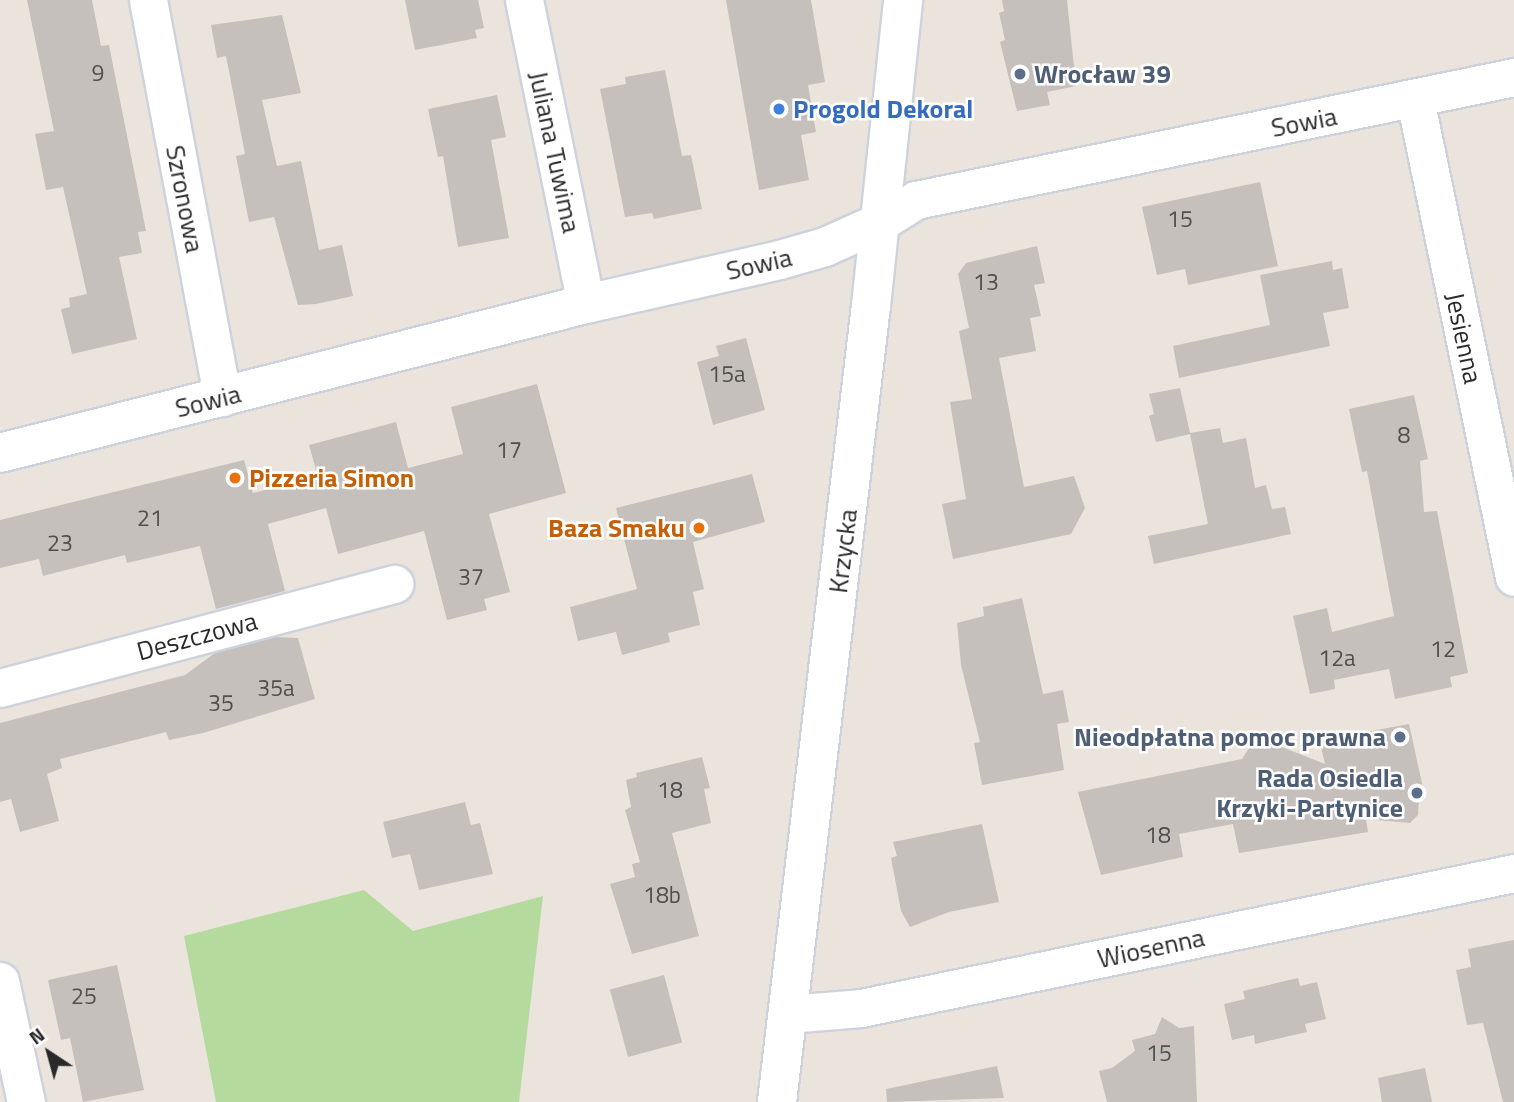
<!DOCTYPE html>
<html>
<head>
<meta charset="utf-8">
<style>
	body { margin:0 }
	#map { position:relative; width:1514px; height:1102px; overflow:hidden; background:#eae4dc; font-family:"Titillium Web",sans-serif }
	div>[style] { position:absolute }
	.green>* { inset:0; background:#b4db9d }
	.building>* { inset:0; background:#c5c0bb; transform-origin:0 0 }
	.roads { filter:drop-shadow(2px 0 #ced2dc) drop-shadow(-2px 0 #ced2dc) drop-shadow(0 2px #ced2dc) drop-shadow(0 -2px #ced2dc) }
	.minor>* { height:37px; margin:-18.5px; padding:0 18.5px; transform-origin:18.5px; border-radius:18.5px; background:#fff }
	.tertiary>* { height:38px; margin:-19px; padding:0 19px; transform-origin:19px; border-radius:19px; background:#fff }
	.dots>* { width:19px; height:19px; translate:-50% -50%; box-sizing:border-box; border:4px solid #fff; border-radius:50% }
	span { translate:-50% -50%; white-space:nowrap; text-align:center; line-height:1.15; -webkit-text-stroke:5px #fff; paint-order:stroke }
	.number-label { font-size:23px; color:#504f4e }
	.number-label span { -webkit-text-stroke-width:0 }
	.service-label { font-size:26px; color:#4e5e75; font-weight:700 }
	.left { translate:0 -50%; text-align:left }
	.right { translate:-100% -50%; text-align:right }
	.shop-label { font-size:26px; color:#366cbe; font-weight:700 }
	.street-label { font-size:26px; color:#292929 }
	.food-label { font-size:26px; color:#c56008; font-weight:700 }
	.north { position:absolute; left:14px; top:1018px; width:70px; height:70px; -webkit-text-stroke:5px #fff; paint-order:stroke; rotate:324deg; font-size:19px; font-weight:700; line-height:28px; text-align:center; color:#292929 }
	.north::after { content:''; display:block; margin:auto; width:24px; height:32px; background:#292929; clip-path:polygon(50% 0,100% 100%,50% 72%,0 100%) }
</style>
</head>
<body>
<div id="map">
	<div class="green">
		<div style="clip-path:polygon(364px 890px,413px 931px,543px 896px,519px 1102px,216px 1102px,184px 936px)"></div>
	</div>
	<div class="building">
		<div style="clip-path:polygon(27px 0,92px 0,101px 46px,109px 45px,146px 231px,138px 232px,142px 253px,119px 257px,137px 339px,72px 354px,61px 309px,70px 307px,69px 298px,87px 294px,63px 187px,46px 190px,35px 134px,54px 131px)"></div>
		<div style="clip-path:polygon(405px 0,478px 0,484px 28px,475px 30px,477px 38px,415px 50px)"></div>
		<div style="clip-path:polygon(726px 0,811px 0,825px 82px,808px 85px,816px 132px,801px 135px,809px 180px,759px 190px)"></div>
		<div style="clip-path:polygon(1002px 0,1067px 0,1076px 86px,1047px 92px,1050px 105px,1017px 111px,1000px 42px,1005px 40px,999px 13px,1004px 11px)"></div>
		<div style="clip-path:polygon(282px 15px,301px 93px,262px 100px,277px 166px,301px 161px,319px 250px,342px 245px,353px 296px,316px 304px,298px 305px,274px 217px,249px 222px,236px 156px,245px 154px,226px 56px,217px 58px,211px 25px)"></div>
		<div style="clip-path:polygon(665px 70px,682px 156px,691px 155px,702px 209px,654px 219px,652px 213px,625px 217px,600px 89px,626px 84px,625px 77px)"></div>
		<div style="clip-path:polygon(497px 95px,506px 137px,491px 140px,509px 238px,458px 247px,443px 156px,438px 157px,428px 109px)"></div>
		<div style="clip-path:polygon(1260px 182px,1278px 266px,1188px 285px,1185px 269px,1157px 275px,1142px 207px)"></div>
		<div style="clip-path:polygon(1037px 246px,1045px 283px,1034px 285px,1041px 316px,1030px 318px,1036px 351px,999px 358px,1024px 487px,1074px 476px,1085px 508px,1071px 534px,953px 559px,942px 504px,966px 499px,950px 402px,972px 399px,959px 331px,969px 328px,958px 274px,966px 263px)"></div>
		<div style="clip-path:polygon(1332px 261px,1333px 270px,1342px 268px,1349px 308px,1323px 313px,1330px 346px,1179px 378px,1173px 346px,1270px 325px,1260px 275px)"></div>
		<div style="clip-path:polygon(746px 338px,765px 410px,713px 425px,697px 362px,719px 356px,716px 346px)"></div>
		<div style="clip-path:polygon(537px 384px,566px 493px,489px 514px,510px 592px,484px 599px,487px 610px,447px 620px,424px 531px,338px 554px,326px 508px,268px 524px,285px 591px,216px 609px,200px 546px,127px 563px,125px 555px,43px 576px,39px 559px,0 568px,0 520px,244px 460px,253px 493px,318px 477px,309px 445px,396px 422px,408px 468px,463px 454px,451px 407px)"></div>
		<div style="clip-path:polygon(1180px 388px,1190px 433px,1220px 428px,1223px 443px,1246px 438px,1255px 488px,1266px 485px,1272px 509px,1285px 507px,1291px 534px,1154px 564px,1148px 536px,1208px 524px,1190px 434px,1156px 442px,1149px 416px,1154px 414px,1149px 394px)"></div>
		<div style="clip-path:polygon(1414px 395px,1428px 459px,1420px 461px,1424px 512px,1437px 511px,1468px 673px,1450px 677px,1452px 687px,1395px 699px,1389px 669px,1334px 680px,1335px 689px,1310px 694px,1293px 616px,1327px 608px,1332px 632px,1394px 616px,1367px 471px,1362px 472px,1349px 409px)"></div>
		<div style="clip-path:polygon(752px 474px,765px 522px,693px 542px,704px 589px,693px 592px,700px 625px,668px 633px,670px 642px,622px 655px,616px 632px,578px 641px,570px 607px,637px 589px,616px 508px)"></div>
		<div style="clip-path:polygon(1022px 598px,1043px 694px,1063px 690px,1069px 722px,1057px 724px,1064px 770px,982px 785px,974px 743px,980px 742px,961px 665px,957px 623px,984px 616px,983px 607px)"></div>
		<div style="clip-path:polygon(275px 637px,298px 638px,315px 699px,203px 733px,169px 740px,166px 732px,60px 759px,62px 768px,47px 774px,59px 821px,20px 832px,11px 799px,0 802px,0 723px,185px 675px,215px 653px)"></div>
		<div style="clip-path:polygon(1409px 724px,1425px 797px,1419px 798px,1418px 815px,1410px 823px,1366px 819px,1368px 832px,1239px 853px,1233px 824px,1179px 834px,1183px 857px,1101px 875px,1078px 792px,1242px 759px,1251px 745px,1267px 741px,1325px 764px,1321px 747px,1341px 742px,1340px 737px)"></div>
		<div style="clip-path:polygon(702px 757px,710px 788px,704px 789px,711px 823px,672px 833px,699px 936px,632px 954px,610px 884px,635px 877px,632px 864px,640px 862px,625px 810px,631px 807px,626px 780px,637px 777px,636px 773px)"></div>
		<div style="clip-path:polygon(465px 802px,471px 825px,480px 823px,493px 874px,419px 890px,410px 854px,392px 858px,383px 822px)"></div>
		<div style="clip-path:polygon(982px 824px,999px 902px,949px 912px,910px 927px,901px 911px,891px 858px,897px 856px,893px 842px)"></div>
		<div style="clip-path:polygon(1514px 940px,1514px 1102px,1503px 1102px,1483px 1023px,1467px 1025px,1456px 970px,1471px 967px,1468px 949px)"></div>
		<div style="clip-path:polygon(117px 965px,144px 1090px,83px 1102px,70px 1038px,61px 1040px,48px 980px)"></div>
		<div style="left:664px;top:975px;width:70px;height:56px;rotate:75deg"></div>
		<div style="clip-path:polygon(1298px 978px,1300px 986px,1317px 982px,1326px 1019px,1305px 1024px,1307px 1032px,1255px 1044px,1254px 1035px,1232px 1040px,1224px 1004px,1245px 999px,1243px 991px)"></div>
		<div style="clip-path:polygon(1162px 1017px,1179px 1028px,1194px 1026px,1197px 1102px,1107px 1102px,1099px 1071px,1112px 1068px,1135px 1051px,1132px 1040px,1155px 1034px)"></div>
		<div style="clip-path:polygon(997px 1066px,1004px 1098px,887px 1102px,886px 1089px)"></div>
		<div style="clip-path:polygon(1425px 1068px,1432px 1102px,1382px 1102px,1378px 1078px)"></div>
	</div>
	<div class="roads">
		<div class="minor">
			<div style="left:148px;top:0;width:404px;rotate:79.4deg"></div>
			<div style="left:524px;top:0;width:310px;rotate:78.5deg"></div>
			<div style="left:1415px;top:99px;width:488px;rotate:78.3deg"></div>
			<div style="left:879px;top:223px;width:44px;rotate:-31.9deg"></div>
			<div style="left:916px;top:200px;width:611px;rotate:-11.62deg"></div>
			<div style="left:0;top:688px;width:408px;rotate:-14.8deg"></div>
			<div style="left:0;top:981px;width:124px;rotate:77.9deg"></div>
			<div style="left:787px;top:1014px;width:74px;rotate:-4.6deg"></div>
			<div style="left:861px;top:1008px;width:667px;rotate:-11.68deg"></div>
		</div>
		<div class="tertiary">
			<div style="left:0;top:453px;width:605px;rotate:-14.27deg"></div>
			<div style="left:586px;top:304px;width:199px;rotate:-12.8deg"></div>
			<div style="left:780px;top:260px;width:47px;rotate:-16.1deg"></div>
			<div style="left:825px;top:247px;width:59px;rotate:-24deg"></div>
			<div style="left:777px;top:1102px;width:802px;rotate:-83.27deg"></div>
			<div style="left:871px;top:306px;width:308px;rotate:-84deg"></div>
		</div>
	</div>
	<div class="dots">
		<div style="left:1020px;top:74px;background:#5c6f8a"></div>
		<div style="left:779px;top:109px;background:#3f7fe0"></div>
		<div style="left:235px;top:478px;background:#e8710a"></div>
		<div style="left:699px;top:528px;background:#e8710a"></div>
		<div style="left:1400px;top:737px;background:#5c6f8a"></div>
		<div style="left:1417px;top:793px;background:#5c6f8a"></div>
	</div>
	<div class="number-label">
		<span style="left:98px;top:73px">9</span>
		<span style="left:1180px;top:219px">15</span>
		<span style="left:986px;top:282px">13</span>
		<span style="left:727px;top:374px">15a</span>
		<span style="left:1404px;top:435px">8</span>
		<span style="left:509px;top:450px">17</span>
		<span style="left:150px;top:518px">21</span>
		<span style="left:60px;top:543px">23</span>
		<span style="left:471px;top:577px">37</span>
		<span style="left:1443px;top:649px">12</span>
		<span style="left:1337px;top:658px">12a</span>
		<span style="left:276px;top:688px">35a</span>
		<span style="left:221px;top:703px">35</span>
		<span style="left:670px;top:790px">18</span>
		<span style="left:1158px;top:835px">18</span>
		<span style="left:662px;top:895px">18b</span>
		<span style="left:84px;top:996px">25</span>
		<span style="left:1159px;top:1053px">15</span>
	</div>
	<div class="service-label">
		<span class="left" style="left:1034px;top:74px">Wrocław 39</span>
		<span class="right" style="left:1386px;top:737px">Nieodpłatna pomoc prawna</span>
		<span class="right" style="left:1403px;top:793px">Rada Osiedla<br>Krzyki-Partynice</span>
	</div>
	<div class="shop-label">
		<span class="left" style="left:793px;top:109px">Progold Dekoral</span>
	</div>
	<div class="street-label">
		<span style="left:1304px;top:122px;rotate:-11deg">Sowia</span>
		<span style="left:555px;top:152px;rotate:78deg">Juliana Tuwima</span>
		<span style="left:185px;top:199px;rotate:79deg">Szronowa</span>
		<span style="left:759px;top:264px;rotate:-13deg">Sowia</span>
		<span style="left:1464px;top:338px;rotate:78deg">Jesienna</span>
		<span style="left:208px;top:401px;rotate:-14deg">Sowia</span>
		<span style="left:843px;top:551px;rotate:-83deg">Krzycka</span>
		<span style="left:197px;top:636px;rotate:-15deg">Deszczowa</span>
		<span style="left:1151px;top:948px;rotate:-12deg">Wiosenna</span>
	</div>
	<div class="food-label">
		<span class="left" style="left:249px;top:478px">Pizzeria Simon</span>
		<span class="right" style="left:685px;top:528px">Baza Smaku</span>
	</div>
	<div class="north">N</div>
</div>
</body>
</html>
